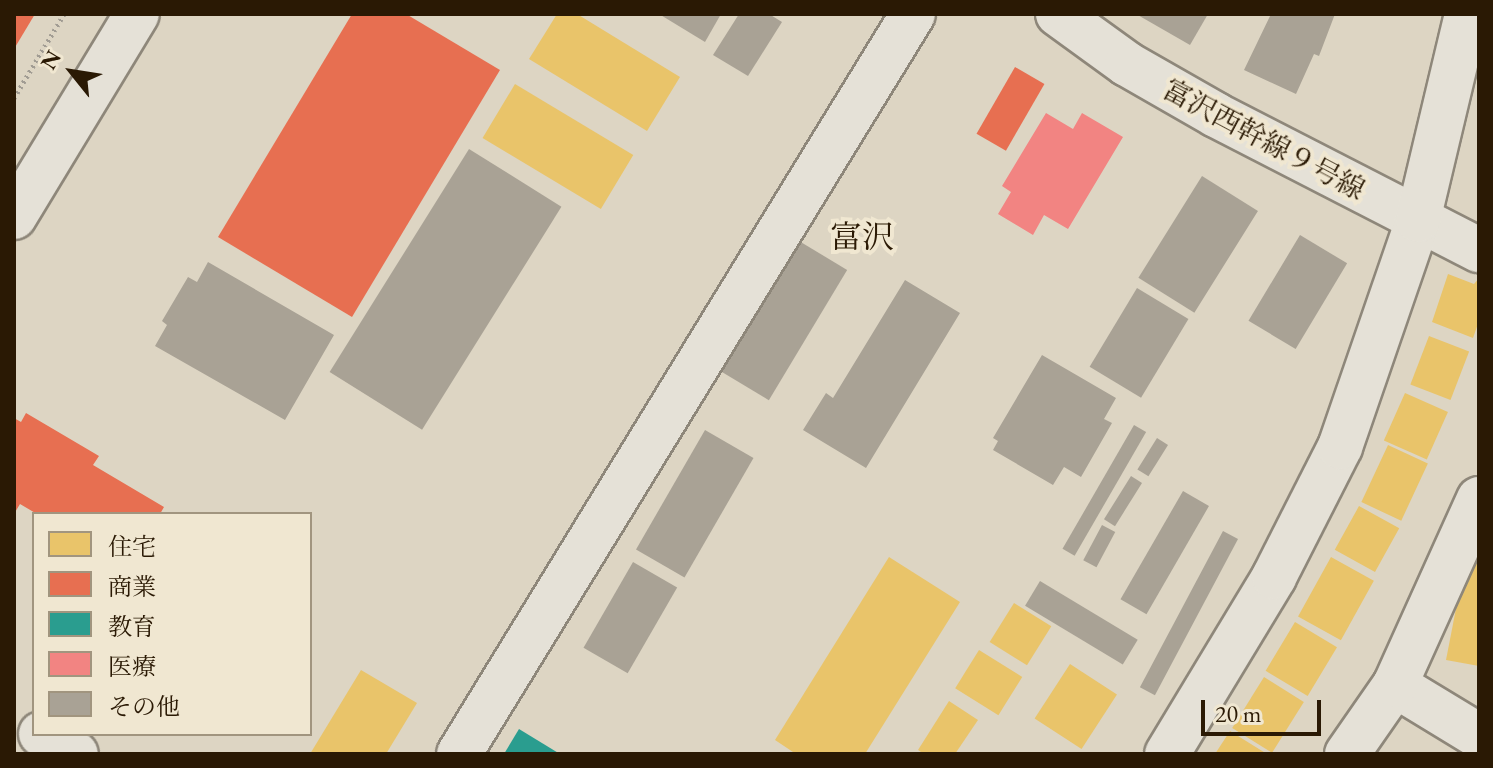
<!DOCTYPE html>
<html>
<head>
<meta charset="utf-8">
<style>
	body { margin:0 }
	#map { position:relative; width:1493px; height:768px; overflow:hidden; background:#ddd5c3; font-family:"EB Garamond","Noto Serif JP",serif }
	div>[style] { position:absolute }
	.homes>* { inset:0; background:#e9c46a; transform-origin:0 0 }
	.shops>* { inset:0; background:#e76f51; transform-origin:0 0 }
	.schools>* { inset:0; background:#2a9d8f }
	.health>* { inset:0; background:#f28482 }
	.building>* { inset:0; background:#a9a295; transform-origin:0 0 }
	.path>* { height:5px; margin-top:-2.5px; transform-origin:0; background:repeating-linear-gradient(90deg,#a19c93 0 2px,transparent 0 6px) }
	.roads { filter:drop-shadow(2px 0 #8e877a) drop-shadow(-2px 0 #8e877a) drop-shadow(0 2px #8e877a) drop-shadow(0 -2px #8e877a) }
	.minor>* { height:44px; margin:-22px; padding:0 22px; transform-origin:22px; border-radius:22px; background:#e5e1d7 }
	.tertiary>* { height:44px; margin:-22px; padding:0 22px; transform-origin:22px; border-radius:22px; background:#e5e1d7 }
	span { translate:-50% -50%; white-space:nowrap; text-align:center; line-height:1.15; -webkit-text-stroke:8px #f0e7d1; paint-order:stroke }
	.street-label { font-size:28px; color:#2a1904 }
	.quarter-label { font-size:32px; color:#2a1904 }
	.frame { position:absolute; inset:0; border:16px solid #2a1904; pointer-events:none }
	.legend { position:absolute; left:32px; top:512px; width:280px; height:224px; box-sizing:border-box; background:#f0e7d1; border:2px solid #a1957f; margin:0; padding:10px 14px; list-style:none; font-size:24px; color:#2a1904 }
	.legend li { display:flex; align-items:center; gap:16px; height:40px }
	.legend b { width:40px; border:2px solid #a1957f }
	.north { position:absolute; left:32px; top:32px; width:80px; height:80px; -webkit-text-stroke:6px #f0e7d1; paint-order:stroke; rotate:300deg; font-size:22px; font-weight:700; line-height:32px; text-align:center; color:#2a1904 }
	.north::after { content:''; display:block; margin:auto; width:28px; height:36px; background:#2a1904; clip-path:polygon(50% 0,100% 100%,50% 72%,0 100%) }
	.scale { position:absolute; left:1201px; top:700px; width:120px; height:36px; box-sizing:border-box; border:4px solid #2a1904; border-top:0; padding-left:10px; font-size:24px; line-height:28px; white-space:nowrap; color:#2a1904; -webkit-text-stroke:6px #f0e7d1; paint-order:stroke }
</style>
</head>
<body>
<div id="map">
	<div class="homes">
		<div style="clip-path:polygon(557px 14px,577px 14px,680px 77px,647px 131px,529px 59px)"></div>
		<div style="left:515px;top:84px;width:138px;height:63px;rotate:31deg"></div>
		<div style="clip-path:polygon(1448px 274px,1474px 284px,1479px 278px,1479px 321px,1473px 338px,1432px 322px)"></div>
		<div style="left:1429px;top:336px;width:43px;height:52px;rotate:21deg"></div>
		<div style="left:1405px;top:393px;width:47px;height:52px;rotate:24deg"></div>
		<div style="left:1388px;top:445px;width:44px;height:63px;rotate:25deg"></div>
		<div style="left:1359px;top:506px;width:46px;height:50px;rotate:29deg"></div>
		<div style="clip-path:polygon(1467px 552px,1479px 554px,1479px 666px,1446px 660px)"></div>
		<div style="clip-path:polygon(889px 557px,960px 602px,865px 754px,796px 754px,775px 740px)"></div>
		<div style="left:1331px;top:557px;width:49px;height:68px;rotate:29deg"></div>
		<div style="left:1014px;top:603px;width:44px;height:46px;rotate:32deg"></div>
		<div style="left:1295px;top:622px;width:49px;height:57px;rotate:31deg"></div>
		<div style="left:979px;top:650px;width:51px;height:45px;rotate:32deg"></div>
		<div style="left:1070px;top:664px;width:56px;height:65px;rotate:33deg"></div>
		<div style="clip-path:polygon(361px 670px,417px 703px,386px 754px,310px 754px)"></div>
		<div style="left:1264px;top:677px;width:47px;height:60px;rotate:32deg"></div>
		<div style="clip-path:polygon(949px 701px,978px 720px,955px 754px,924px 754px,918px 750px)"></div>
		<div style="clip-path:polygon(1230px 731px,1267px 754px,1215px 754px)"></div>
	</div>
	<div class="shops">
		<div style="clip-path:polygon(14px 14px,35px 14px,14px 49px)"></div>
		<div style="clip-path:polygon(352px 14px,406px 14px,500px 70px,352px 317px,218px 237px)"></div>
		<div style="left:1015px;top:67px;width:34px;height:77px;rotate:30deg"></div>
		<div style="clip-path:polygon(26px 413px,99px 456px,93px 465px,164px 507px,160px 514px,37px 514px,20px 504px,14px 514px,14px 418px,21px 422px)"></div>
	</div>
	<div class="schools">
		<div style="clip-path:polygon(519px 729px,560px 754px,504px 754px)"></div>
	</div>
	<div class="health">
		<div style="clip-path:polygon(1046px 113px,1073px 129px,1082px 113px,1123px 137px,1068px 229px,1044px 215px,1033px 235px,998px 214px,1011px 192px,1002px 186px)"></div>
	</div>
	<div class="building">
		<div style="clip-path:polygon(659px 14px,721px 14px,705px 42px)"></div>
		<div style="clip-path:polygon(739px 14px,769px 14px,782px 22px,748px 76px,713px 55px)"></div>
		<div style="clip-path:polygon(1136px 14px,1208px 14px,1190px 45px)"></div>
		<div style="clip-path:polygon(1271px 14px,1335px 14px,1319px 56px,1314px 54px,1296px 94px,1244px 70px)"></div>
		<div style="left:469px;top:149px;width:109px;height:263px;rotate:32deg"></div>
		<div style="left:1202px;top:176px;width:66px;height:120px;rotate:32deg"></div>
		<div style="left:1300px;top:235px;width:55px;height:100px;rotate:31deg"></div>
		<div style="left:794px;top:238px;width:62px;height:152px;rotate:31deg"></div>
		<div style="clip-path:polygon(208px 262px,334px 335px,285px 420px,155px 346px,167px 325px,162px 321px,188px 277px,197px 282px)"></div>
		<div style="clip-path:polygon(905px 280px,960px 313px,866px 468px,803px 430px,826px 393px,833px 398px)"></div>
		<div style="left:1137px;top:288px;width:60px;height:92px;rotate:31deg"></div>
		<div style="clip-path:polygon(1042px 355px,1116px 398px,1104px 419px,1112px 423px,1081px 477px,1064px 467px,1053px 485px,993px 450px,998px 441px,993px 438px)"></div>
		<div style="left:1134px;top:425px;width:14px;height:143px;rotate:30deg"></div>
		<div style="left:705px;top:430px;width:56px;height:138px;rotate:30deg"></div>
		<div style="left:1157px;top:438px;width:13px;height:37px;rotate:32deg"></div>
		<div style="left:1131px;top:476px;width:13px;height:51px;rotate:32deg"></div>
		<div style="left:1183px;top:491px;width:30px;height:125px;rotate:30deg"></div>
		<div style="left:1102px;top:525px;width:15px;height:40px;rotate:28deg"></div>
		<div style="left:1223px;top:531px;width:17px;height:177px;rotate:28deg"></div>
		<div style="left:633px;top:562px;width:51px;height:99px;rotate:30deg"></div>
		<div style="left:1040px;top:581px;width:114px;height:29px;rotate:31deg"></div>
	</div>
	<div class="path">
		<div style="left:14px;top:98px;width:98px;rotate:-59.2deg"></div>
	</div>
	<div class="roads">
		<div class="minor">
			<div style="left:1395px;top:685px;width:98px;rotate:31.3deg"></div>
			<div style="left:459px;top:754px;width:868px;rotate:-58.47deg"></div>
			<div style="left:1347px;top:754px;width:84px;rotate:-55.2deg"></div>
			<div style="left:1395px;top:685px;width:204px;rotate:-65.7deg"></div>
		</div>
		<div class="tertiary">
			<div style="left:1058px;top:14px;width:85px;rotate:35.9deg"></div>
			<div style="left:1127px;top:64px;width:103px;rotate:29.8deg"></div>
			<div style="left:1216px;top:115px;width:296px;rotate:27.2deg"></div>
			<div style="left:14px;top:217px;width:237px;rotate:-58.8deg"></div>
			<div style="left:41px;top:734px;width:40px;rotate:29.7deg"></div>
			<div style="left:1167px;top:754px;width:207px;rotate:-58.8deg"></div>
			<div style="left:1274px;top:577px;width:146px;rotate:-63.1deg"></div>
			<div style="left:1340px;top:447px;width:240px;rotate:-71deg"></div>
			<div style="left:1418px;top:220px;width:212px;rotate:-76.6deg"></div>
		</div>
	</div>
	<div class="street-label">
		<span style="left:1264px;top:139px;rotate:28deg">富沢西幹線９号線</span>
	</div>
	<div class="quarter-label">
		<span style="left:862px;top:237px">富沢</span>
	</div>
	<div class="frame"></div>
	<ul class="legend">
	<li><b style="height:22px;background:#e9c46a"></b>住宅</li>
	<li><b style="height:22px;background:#e76f51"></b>商業</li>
	<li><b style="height:22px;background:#2a9d8f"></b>教育</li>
	<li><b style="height:22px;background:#f28482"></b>医療</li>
	<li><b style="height:22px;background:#a9a295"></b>その他</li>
	</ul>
	<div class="north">N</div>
	<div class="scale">20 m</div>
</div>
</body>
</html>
